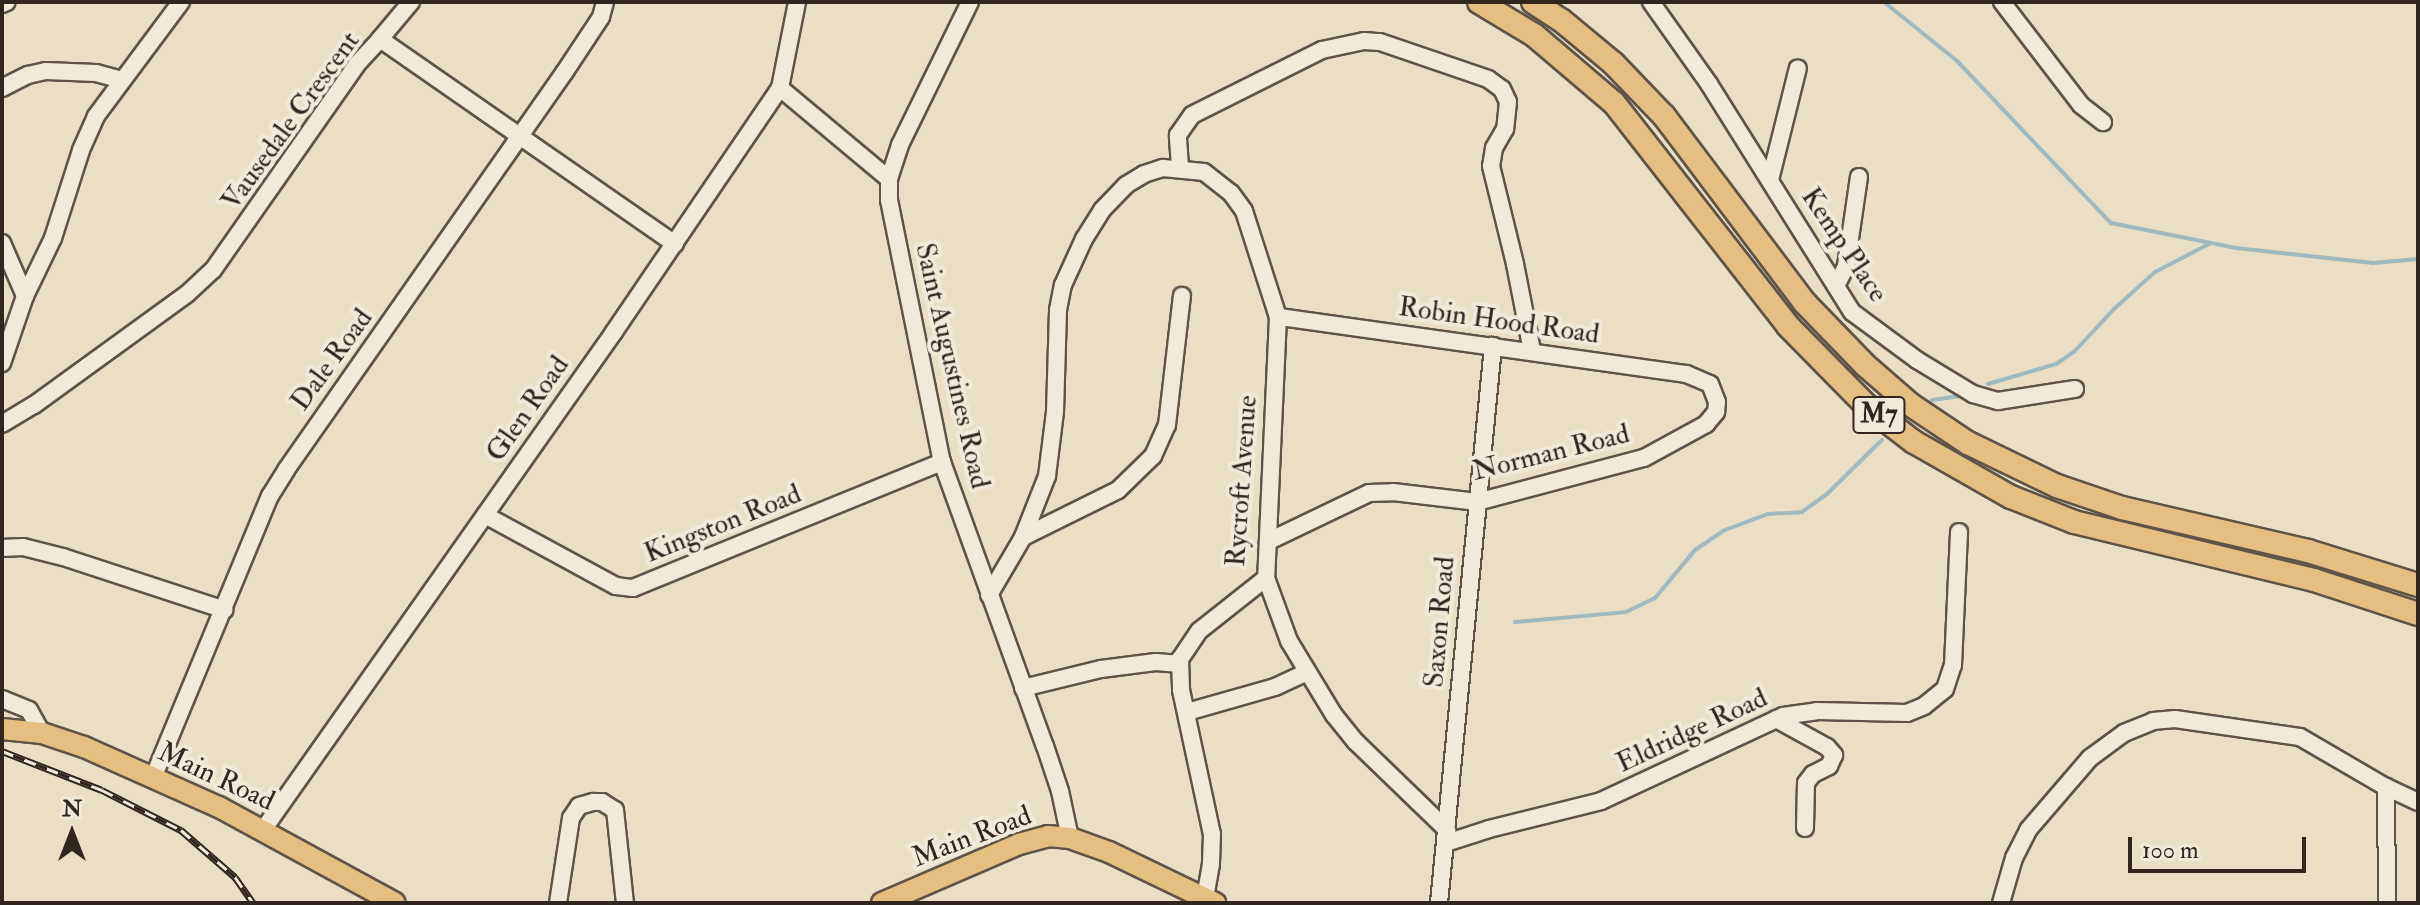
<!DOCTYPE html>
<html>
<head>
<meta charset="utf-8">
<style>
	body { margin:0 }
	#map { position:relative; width:2420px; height:905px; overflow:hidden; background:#eadec5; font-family:"IM FELL Double Pica",serif }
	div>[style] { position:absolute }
	.stream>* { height:4px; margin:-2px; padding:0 2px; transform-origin:2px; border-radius:2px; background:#9fb9c0 }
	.roads { filter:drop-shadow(2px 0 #5f5347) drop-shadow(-2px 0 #5f5347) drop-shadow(0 2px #5f5347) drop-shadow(0 -2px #5f5347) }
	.minor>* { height:16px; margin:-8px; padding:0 8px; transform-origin:8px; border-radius:8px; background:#f1ead9 }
	.major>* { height:20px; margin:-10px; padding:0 10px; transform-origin:10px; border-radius:10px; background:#e5bf82 }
	.highway>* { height:22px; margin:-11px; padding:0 11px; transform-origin:11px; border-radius:11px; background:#e5bf82 }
	.rail>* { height:7px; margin-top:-3.5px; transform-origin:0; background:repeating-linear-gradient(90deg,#f1ead9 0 12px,#31251d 0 24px); box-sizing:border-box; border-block:2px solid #31251d }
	span { translate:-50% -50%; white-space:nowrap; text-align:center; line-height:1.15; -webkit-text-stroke:8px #f1ead9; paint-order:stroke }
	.shield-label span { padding:2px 6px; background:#f1ead9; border:2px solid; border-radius:6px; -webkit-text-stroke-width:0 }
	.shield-label { font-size:26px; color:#31251d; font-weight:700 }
	.street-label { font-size:28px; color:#31251d }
	.frame { position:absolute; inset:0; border:4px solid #31251d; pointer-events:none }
	.north { position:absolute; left:32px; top:793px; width:80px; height:80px; -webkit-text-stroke:6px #f1ead9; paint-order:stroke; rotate:0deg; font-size:22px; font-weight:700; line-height:32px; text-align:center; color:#31251d }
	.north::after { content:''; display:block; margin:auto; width:28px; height:36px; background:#31251d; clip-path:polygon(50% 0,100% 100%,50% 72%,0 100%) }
	.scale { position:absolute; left:2128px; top:837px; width:178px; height:36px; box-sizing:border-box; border:4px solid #31251d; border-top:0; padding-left:10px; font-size:24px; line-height:28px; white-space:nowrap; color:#31251d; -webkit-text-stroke:6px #f1ead9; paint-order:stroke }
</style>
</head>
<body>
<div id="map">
	<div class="stream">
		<div style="left:1884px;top:2px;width:94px;rotate:38.9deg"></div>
		<div style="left:1957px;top:61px;width:224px;rotate:46.5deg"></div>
		<div style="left:2111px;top:223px;width:127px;rotate:11.3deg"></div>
		<div style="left:2236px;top:248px;width:138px;rotate:6.2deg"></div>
		<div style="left:2373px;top:263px;width:45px;rotate:-5.1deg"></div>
		<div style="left:1988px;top:384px;width:71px;rotate:-16.4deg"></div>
		<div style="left:2056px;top:364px;width:22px;rotate:-34deg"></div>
		<div style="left:2074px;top:352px;width:59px;rotate:-47.1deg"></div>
		<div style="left:2114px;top:309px;width:55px;rotate:-42.1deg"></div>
		<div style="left:2155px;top:272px;width:63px;rotate:-27.4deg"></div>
		<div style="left:1932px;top:400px;width:27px;rotate:-8deg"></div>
		<div style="left:1515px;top:622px;width:111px;rotate:-5.1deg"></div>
		<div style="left:1626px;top:612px;width:32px;rotate:-26deg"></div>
		<div style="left:1655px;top:598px;width:62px;rotate:-50.2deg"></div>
		<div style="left:1695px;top:550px;width:36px;rotate:-34deg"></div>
		<div style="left:1725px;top:530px;width:46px;rotate:-20.4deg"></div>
		<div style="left:1768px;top:514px;width:34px;rotate:-3deg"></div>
		<div style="left:1802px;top:512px;width:31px;rotate:-36deg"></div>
		<div style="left:1827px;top:494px;width:77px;rotate:-44.5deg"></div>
	</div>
	<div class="roads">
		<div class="minor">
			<div style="left:970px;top:2px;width:159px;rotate:116.1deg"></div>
			<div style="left:900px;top:145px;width:36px;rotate:108deg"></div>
			<div style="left:889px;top:179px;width:21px;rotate:90deg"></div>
			<div style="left:889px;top:200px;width:267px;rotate:78.6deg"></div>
			<div style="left:942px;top:462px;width:302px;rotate:70.1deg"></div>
			<div style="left:1045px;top:746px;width:47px;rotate:71.6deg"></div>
			<div style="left:1060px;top:791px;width:48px;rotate:78deg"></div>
			<div style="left:1651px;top:2px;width:100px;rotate:54.7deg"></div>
			<div style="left:1709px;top:84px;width:269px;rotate:57.9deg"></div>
			<div style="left:1852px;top:312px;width:81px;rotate:36.4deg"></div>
			<div style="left:1917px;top:360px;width:66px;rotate:31.3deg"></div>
			<div style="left:1973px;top:394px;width:26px;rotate:16deg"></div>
			<div style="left:1998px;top:401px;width:78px;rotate:-8.9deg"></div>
			<div style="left:2002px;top:2px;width:130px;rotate:52.5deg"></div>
			<div style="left:2081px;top:105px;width:28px;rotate:38deg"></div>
			<div style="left:2px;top:4px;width:5px;rotate:-22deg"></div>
			<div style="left:380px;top:39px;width:48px;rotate:-50deg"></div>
			<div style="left:2px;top:88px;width:29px;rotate:-27deg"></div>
			<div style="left:28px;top:75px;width:18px;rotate:-13deg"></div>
			<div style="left:46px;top:71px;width:50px;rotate:2.3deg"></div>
			<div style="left:96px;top:73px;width:27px;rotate:15deg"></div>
			<div style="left:780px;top:88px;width:142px;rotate:39.9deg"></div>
			<div style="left:1180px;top:167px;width:32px;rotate:-94deg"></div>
			<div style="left:1178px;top:135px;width:24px;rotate:-55deg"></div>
			<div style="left:1192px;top:115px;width:145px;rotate:-26.6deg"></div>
			<div style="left:1322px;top:50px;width:43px;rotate:-12.1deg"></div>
			<div style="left:1364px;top:41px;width:16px;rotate:4deg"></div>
			<div style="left:1380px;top:42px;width:114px;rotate:18.9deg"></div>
			<div style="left:1488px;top:79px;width:17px;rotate:36deg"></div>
			<div style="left:1502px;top:89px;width:14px;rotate:65deg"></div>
			<div style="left:1508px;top:102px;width:27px;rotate:96deg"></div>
			<div style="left:1505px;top:129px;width:22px;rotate:120deg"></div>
			<div style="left:1494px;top:148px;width:18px;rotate:99deg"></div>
			<div style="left:1491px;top:166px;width:101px;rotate:76.2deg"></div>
			<div style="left:1515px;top:264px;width:89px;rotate:78.9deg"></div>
			<div style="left:1770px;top:180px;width:115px;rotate:-76deg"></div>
			<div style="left:2px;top:243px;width:58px;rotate:66.5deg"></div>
			<div style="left:25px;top:296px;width:71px;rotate:108.9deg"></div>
			<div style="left:1836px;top:286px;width:22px;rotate:-63deg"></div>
			<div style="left:1846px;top:266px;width:90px;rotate:-81.7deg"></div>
			<div style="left:25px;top:296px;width:64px;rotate:-64.2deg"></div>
			<div style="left:53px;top:238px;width:92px;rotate:-72.3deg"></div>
			<div style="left:81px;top:150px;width:37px;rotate:-66deg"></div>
			<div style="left:96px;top:116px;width:142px;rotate:-53.3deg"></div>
			<div style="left:2px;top:424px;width:37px;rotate:-31deg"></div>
			<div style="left:34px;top:405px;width:189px;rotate:-36deg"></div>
			<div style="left:187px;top:294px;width:35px;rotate:-43deg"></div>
			<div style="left:213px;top:270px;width:251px;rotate:-55deg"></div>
			<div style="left:357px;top:64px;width:34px;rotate:-47deg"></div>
			<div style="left:380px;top:39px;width:359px;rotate:34.8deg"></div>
			<div style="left:485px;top:515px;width:149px;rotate:28.5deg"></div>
			<div style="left:616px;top:586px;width:17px;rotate:7deg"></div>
			<div style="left:633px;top:588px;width:334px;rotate:-22.2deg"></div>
			<div style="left:1023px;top:537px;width:106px;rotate:-26.3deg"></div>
			<div style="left:1118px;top:490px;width:49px;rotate:-44.2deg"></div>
			<div style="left:1153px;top:456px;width:34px;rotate:-66deg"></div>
			<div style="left:1167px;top:425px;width:130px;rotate:-83.4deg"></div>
			<div style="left:1269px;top:541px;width:111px;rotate:-25.6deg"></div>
			<div style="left:1369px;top:493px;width:24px;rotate:-2deg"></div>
			<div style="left:1393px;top:492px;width:85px;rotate:6.8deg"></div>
			<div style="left:1477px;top:502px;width:173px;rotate:-14.8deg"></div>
			<div style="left:1644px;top:458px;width:71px;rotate:-28.7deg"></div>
			<div style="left:1706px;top:424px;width:16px;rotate:-50deg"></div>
			<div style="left:1716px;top:412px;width:10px;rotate:-84deg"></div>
			<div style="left:1717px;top:402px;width:19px;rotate:-111deg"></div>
			<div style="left:1710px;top:384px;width:26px;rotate:-157deg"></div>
			<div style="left:1686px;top:374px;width:412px;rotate:-172deg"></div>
			<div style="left:2px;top:548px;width:21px;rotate:-3deg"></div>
			<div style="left:23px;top:547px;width:41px;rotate:14deg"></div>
			<div style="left:63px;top:557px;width:170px;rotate:18.1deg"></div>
			<div style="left:1266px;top:578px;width:67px;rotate:69.9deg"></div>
			<div style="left:1289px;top:641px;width:87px;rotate:58.7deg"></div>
			<div style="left:1334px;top:715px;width:35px;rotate:51deg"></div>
			<div style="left:1356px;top:742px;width:127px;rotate:44deg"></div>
			<div style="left:989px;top:595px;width:67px;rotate:-59.6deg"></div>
			<div style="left:1023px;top:537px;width:66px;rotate:-68.5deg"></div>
			<div style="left:1047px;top:476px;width:64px;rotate:-82.9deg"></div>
			<div style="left:1055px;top:412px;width:102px;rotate:-88.3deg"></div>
			<div style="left:1058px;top:310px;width:25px;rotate:-79deg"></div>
			<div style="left:1063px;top:285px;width:51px;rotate:-65.5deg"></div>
			<div style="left:1084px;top:239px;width:34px;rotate:-58deg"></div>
			<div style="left:1102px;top:210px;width:35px;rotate:-46deg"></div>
			<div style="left:1126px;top:185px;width:21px;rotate:-31deg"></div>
			<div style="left:1144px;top:174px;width:20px;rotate:-18deg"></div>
			<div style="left:1163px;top:168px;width:41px;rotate:5.6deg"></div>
			<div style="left:1204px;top:172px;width:34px;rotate:38deg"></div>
			<div style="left:1231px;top:193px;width:22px;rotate:54deg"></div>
			<div style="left:1244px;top:211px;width:111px;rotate:72.2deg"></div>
			<div style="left:1278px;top:317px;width:261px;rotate:92.6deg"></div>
			<div style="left:1266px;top:578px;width:85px;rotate:141.7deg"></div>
			<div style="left:1199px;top:631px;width:34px;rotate:124deg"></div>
			<div style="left:1180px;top:659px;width:31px;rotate:88deg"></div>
			<div style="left:1181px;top:690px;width:147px;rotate:77.9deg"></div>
			<div style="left:1212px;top:834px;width:30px;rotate:92deg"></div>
			<div style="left:1211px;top:864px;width:35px;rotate:100deg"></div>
			<div style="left:1023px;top:688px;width:80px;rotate:-13.7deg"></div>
			<div style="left:1101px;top:669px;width:55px;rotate:-7.3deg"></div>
			<div style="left:1156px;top:662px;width:24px;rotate:5deg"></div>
			<div style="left:2px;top:699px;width:29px;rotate:22deg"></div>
			<div style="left:29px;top:710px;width:26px;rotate:61deg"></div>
			<div style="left:1187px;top:712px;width:91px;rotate:-15.9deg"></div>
			<div style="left:1275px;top:687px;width:35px;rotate:-25deg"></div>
			<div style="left:1776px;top:719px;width:58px;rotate:28.8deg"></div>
			<div style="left:1827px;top:747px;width:11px;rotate:49deg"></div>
			<div style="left:1834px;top:755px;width:12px;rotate:114deg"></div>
			<div style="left:1829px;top:766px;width:18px;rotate:153deg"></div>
			<div style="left:1813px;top:774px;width:11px;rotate:128deg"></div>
			<div style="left:1806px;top:783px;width:45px;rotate:91.3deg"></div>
			<div style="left:153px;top:778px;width:305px;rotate:-67.5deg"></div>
			<div style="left:270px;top:496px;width:31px;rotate:-58deg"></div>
			<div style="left:286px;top:470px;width:485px;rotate:-55deg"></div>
			<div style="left:564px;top:73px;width:67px;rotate:-56.5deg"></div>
			<div style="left:601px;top:17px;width:16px;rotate:-75deg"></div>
			<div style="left:2386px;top:787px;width:35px;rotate:25deg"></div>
			<div style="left:263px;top:830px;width:609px;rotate:-54.82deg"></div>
			<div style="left:614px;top:332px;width:295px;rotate:-55.8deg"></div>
			<div style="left:780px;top:88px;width:88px;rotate:-78.8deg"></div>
			<div style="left:1446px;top:843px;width:45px;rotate:-18deg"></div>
			<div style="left:1489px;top:829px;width:115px;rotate:-14deg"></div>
			<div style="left:1601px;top:801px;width:201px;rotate:-25deg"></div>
			<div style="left:1783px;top:716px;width:34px;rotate:-8deg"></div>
			<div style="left:1817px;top:711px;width:90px;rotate:1.3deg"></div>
			<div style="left:1907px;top:713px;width:18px;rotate:-22deg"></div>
			<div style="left:1924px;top:706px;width:27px;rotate:-39deg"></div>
			<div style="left:1945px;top:689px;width:25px;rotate:-72deg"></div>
			<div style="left:1953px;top:665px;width:133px;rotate:-87.4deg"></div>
			<div style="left:558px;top:903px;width:86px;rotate:-81.3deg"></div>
			<div style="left:571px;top:818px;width:14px;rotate:-56deg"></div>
			<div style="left:579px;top:806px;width:15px;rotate:-16deg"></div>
			<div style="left:593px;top:802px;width:9px"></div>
			<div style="left:602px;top:802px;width:15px;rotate:32deg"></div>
			<div style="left:615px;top:810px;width:94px;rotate:83.9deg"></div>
			<div style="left:1439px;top:903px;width:560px;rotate:-84.46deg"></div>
			<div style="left:2001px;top:903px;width:47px;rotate:-73.9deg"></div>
			<div style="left:2014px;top:858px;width:31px;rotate:-63deg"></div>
			<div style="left:2028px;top:830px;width:95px;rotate:-49.3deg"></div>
			<div style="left:2090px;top:758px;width:42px;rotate:-36.3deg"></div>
			<div style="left:2124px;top:733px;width:31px;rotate:-22deg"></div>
			<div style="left:2153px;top:721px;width:22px;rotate:-5deg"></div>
			<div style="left:2175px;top:719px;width:126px;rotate:8.2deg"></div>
			<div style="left:2300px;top:737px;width:99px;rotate:30.2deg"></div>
			<div style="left:2386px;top:787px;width:116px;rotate:89.5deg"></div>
		</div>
		<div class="major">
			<div style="left:2px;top:729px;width:40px;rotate:5.7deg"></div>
			<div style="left:42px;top:733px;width:44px;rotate:18.4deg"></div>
			<div style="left:84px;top:747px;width:148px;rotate:24deg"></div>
			<div style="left:219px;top:807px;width:200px;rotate:28.6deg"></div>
			<div style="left:882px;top:903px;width:149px;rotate:-23.3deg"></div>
			<div style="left:1019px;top:844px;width:30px;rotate:-15deg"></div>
			<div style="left:1048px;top:836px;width:22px;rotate:5deg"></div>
			<div style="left:1070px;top:838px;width:41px;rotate:19.7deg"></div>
			<div style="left:1109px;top:852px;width:118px;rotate:25.7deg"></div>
		</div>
		<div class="highway">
			<div style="left:1479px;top:2px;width:64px;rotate:31deg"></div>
			<div style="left:1534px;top:35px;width:105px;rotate:40.4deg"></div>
			<div style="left:1614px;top:103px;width:283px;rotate:52deg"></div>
			<div style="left:1788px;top:326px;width:112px;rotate:45.4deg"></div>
			<div style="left:1867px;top:406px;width:59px;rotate:37.5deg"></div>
			<div style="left:1914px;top:442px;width:112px;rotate:29.6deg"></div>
			<div style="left:2011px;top:497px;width:68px;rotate:21.6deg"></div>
			<div style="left:2074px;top:522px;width:247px;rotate:13.6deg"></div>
			<div style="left:2314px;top:580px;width:109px;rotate:18.1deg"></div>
			<div style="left:1533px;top:2px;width:33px;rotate:33deg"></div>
			<div style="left:1561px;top:20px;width:67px;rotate:39.6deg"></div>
			<div style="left:1613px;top:63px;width:74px;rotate:46.1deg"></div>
			<div style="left:1664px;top:116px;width:233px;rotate:53deg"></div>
			<div style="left:1804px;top:302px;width:88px;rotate:45.9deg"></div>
			<div style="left:1865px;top:365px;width:61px;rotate:41deg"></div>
			<div style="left:1911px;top:405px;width:69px;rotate:33.7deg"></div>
			<div style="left:1968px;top:443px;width:99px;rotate:25.8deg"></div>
			<div style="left:2057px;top:486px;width:69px;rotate:18.7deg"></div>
			<div style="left:2122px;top:508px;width:191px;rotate:13deg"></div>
			<div style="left:2308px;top:551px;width:115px;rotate:17.2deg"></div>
		</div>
	</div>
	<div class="rail">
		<div style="left:2px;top:751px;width:107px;rotate:21.3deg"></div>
		<div style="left:102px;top:790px;width:89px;rotate:26.9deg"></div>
		<div style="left:181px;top:830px;width:72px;rotate:41deg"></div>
		<div style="left:235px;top:877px;width:32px;rotate:55deg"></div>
	</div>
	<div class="shield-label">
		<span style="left:1879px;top:415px">M7</span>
	</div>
	<div class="street-label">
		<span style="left:291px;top:121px;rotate:-54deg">Vausedale Crescent</span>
		<span style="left:1844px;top:245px;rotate:56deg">Kemp Place</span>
		<span style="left:1499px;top:321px;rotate:8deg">Robin Hood Road</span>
		<span style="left:332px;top:360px;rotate:-54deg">Dale Road</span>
		<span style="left:952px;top:366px;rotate:77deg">Saint Augustines Road</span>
		<span style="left:528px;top:409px;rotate:-55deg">Glen Road</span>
		<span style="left:1551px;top:453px;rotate:-14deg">Norman Road</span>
		<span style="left:1242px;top:481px;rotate:-86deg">Rycroft Avenue</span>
		<span style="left:723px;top:524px;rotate:-22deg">Kingston Road</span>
		<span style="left:1440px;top:622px;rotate:-85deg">Saxon Road</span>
		<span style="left:1692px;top:731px;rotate:-25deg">Eldridge Road</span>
		<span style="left:216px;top:777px;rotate:25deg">Main Road</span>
		<span style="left:972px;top:837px;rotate:-21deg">Main Road</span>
	</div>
	<div class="frame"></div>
	<div class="north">N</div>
	<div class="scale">100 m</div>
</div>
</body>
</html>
